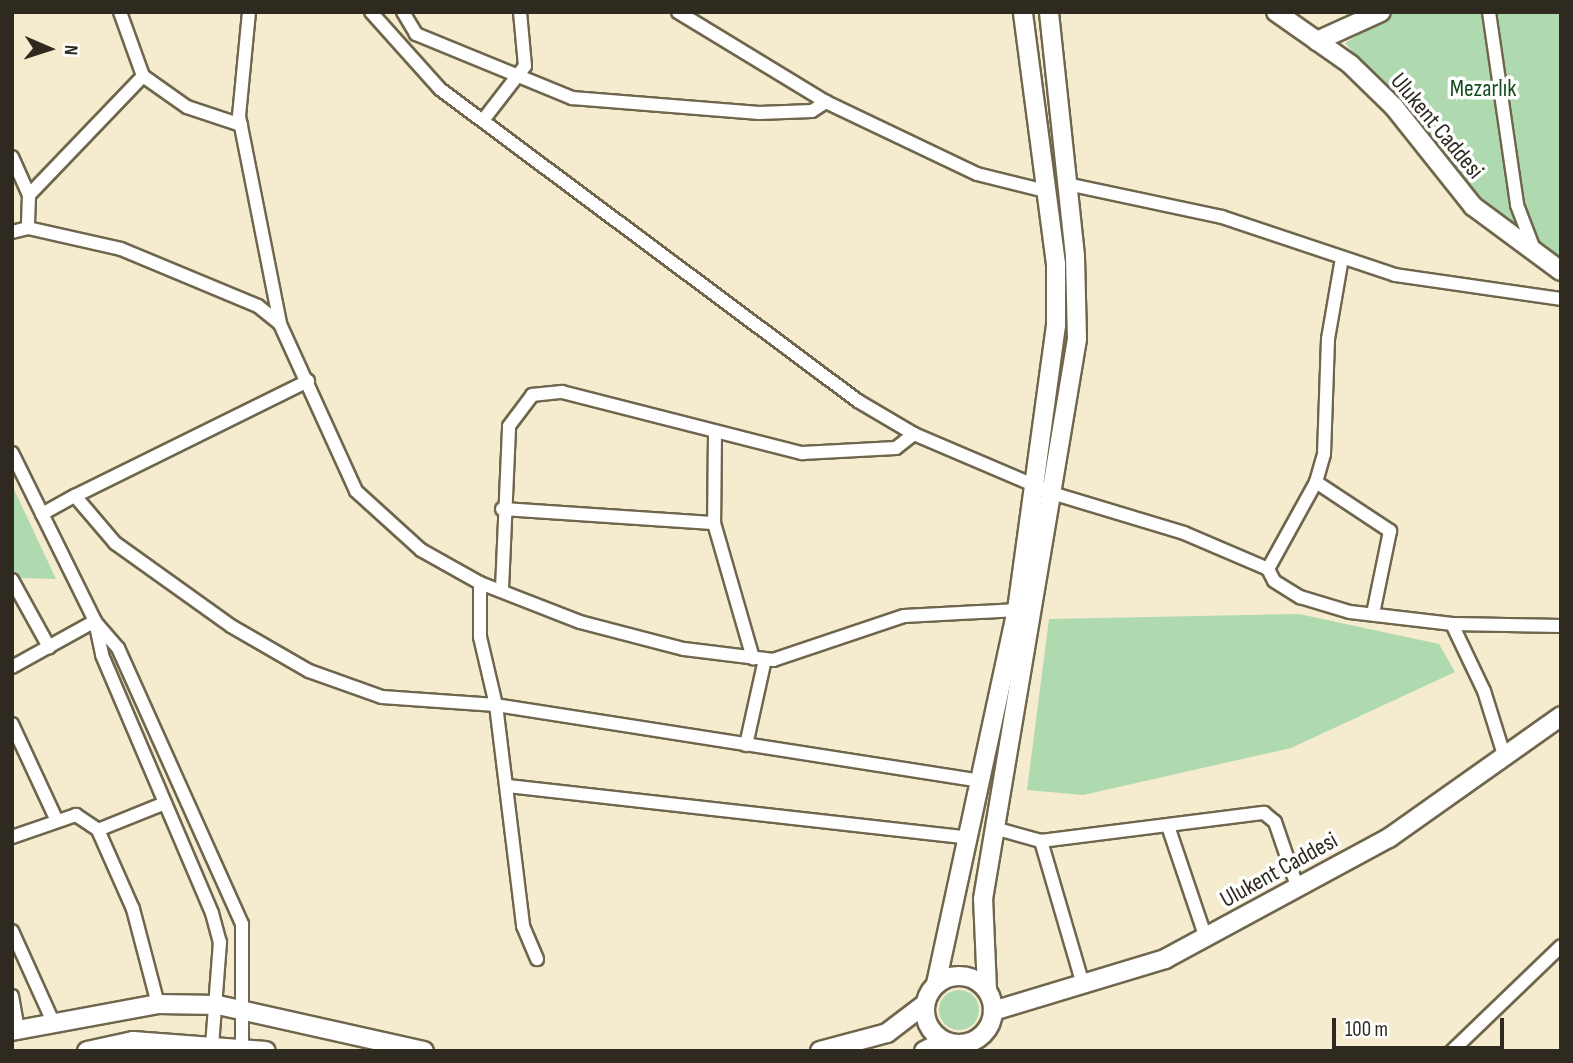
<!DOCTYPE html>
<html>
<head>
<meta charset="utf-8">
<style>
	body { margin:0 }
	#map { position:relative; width:1573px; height:1063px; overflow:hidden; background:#f5ebce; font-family:"Sofia Sans Condensed",sans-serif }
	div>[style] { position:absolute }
	.green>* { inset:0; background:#afdab0 }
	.round { border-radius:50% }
	.roads { filter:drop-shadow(2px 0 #6f664d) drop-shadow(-2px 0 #6f664d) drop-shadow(0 2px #6f664d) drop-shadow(0 -2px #6f664d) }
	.street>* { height:12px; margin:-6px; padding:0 6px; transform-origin:6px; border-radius:6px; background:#fff }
	.secondary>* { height:18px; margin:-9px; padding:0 9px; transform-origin:9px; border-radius:9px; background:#fff }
	.secondary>.ring { margin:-9px; padding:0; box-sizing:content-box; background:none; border:18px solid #fff; border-radius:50% }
	span { translate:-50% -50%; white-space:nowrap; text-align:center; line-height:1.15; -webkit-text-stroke:7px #fff; paint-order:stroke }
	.park-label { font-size:24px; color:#144d1b }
	.street-label { font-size:24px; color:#2e2a1f }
	.frame { position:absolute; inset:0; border:14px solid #2e2a1f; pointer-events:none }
	.north { position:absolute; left:14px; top:14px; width:70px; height:70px; -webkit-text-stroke:5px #fff; paint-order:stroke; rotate:93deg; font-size:19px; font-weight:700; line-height:28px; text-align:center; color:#2e2a1f }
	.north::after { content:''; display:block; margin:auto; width:24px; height:32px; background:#2e2a1f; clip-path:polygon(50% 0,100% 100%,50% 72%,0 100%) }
	.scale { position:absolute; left:1332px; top:1018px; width:172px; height:32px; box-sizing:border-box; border:4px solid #2e2a1f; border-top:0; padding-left:9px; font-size:21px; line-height:24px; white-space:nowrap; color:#2e2a1f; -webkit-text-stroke:5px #fff; paint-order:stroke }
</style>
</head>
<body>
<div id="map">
	<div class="green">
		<div style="clip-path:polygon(1395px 12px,1561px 12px,1561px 260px,1487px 206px,1345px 43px)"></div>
		<div style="clip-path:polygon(12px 485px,56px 579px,19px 578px,12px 568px)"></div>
		<div style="clip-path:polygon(1299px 614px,1439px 644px,1455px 672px,1291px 748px,1083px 795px,1027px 790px,1049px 619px)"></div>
		<div class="round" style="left:939px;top:990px;width:40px;height:40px"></div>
	</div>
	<div class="roads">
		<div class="street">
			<div style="left:120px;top:12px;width:68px;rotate:70.2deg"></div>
			<div style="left:143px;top:76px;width:54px;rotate:35.2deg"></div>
			<div style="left:187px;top:107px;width:57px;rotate:18.4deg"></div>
			<div style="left:249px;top:12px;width:104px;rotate:95.5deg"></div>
			<div style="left:239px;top:116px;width:212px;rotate:78.8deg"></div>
			<div style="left:371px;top:12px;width:103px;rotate:48.1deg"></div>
			<div style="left:440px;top:89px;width:522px;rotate:36.74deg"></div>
			<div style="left:858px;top:401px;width:65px;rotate:30.5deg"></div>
			<div style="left:914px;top:434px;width:153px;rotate:23.1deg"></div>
			<div style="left:1055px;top:494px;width:135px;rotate:16.8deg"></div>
			<div style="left:1184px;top:533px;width:91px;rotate:23.2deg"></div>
			<div style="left:1268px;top:569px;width:13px;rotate:63deg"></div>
			<div style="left:1274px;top:581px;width:31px;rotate:32deg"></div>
			<div style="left:1300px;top:597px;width:52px;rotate:16.7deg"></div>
			<div style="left:1350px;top:612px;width:103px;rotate:6.7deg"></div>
			<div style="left:1452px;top:624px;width:74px;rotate:64.5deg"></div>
			<div style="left:1484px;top:691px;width:67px;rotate:72.6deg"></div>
			<div style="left:403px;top:12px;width:26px;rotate:59deg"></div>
			<div style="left:416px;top:34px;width:169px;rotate:22.3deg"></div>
			<div style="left:572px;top:98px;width:188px;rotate:4.6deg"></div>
			<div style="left:759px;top:113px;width:53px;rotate:-2.2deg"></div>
			<div style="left:812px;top:111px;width:17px;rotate:-33deg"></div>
			<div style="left:678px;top:12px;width:173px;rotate:31.3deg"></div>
			<div style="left:826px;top:102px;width:167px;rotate:25.5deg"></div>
			<div style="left:977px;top:174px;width:70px;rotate:14deg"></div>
			<div style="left:1489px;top:12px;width:195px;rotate:81.7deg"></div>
			<div style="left:1517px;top:205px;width:50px;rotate:69deg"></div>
			<div style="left:484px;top:119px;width:67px;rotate:-52.3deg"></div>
			<div style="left:525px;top:66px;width:54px;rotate:-95.3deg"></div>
			<div style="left:12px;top:157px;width:42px;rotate:65.9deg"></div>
			<div style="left:29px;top:195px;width:33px;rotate:92deg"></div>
			<div style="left:1067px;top:184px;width:158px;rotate:12deg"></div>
			<div style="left:1222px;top:217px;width:182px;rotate:18.5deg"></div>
			<div style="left:1395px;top:275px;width:168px;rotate:8.2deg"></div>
			<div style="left:29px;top:195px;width:165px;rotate:-46.2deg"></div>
			<div style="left:12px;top:232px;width:16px;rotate:-14deg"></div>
			<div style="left:28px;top:228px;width:95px;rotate:12.7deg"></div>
			<div style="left:121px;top:249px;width:148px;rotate:22.6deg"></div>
			<div style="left:258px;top:306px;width:28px;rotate:39deg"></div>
			<div style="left:280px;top:324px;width:183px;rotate:65.5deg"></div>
			<div style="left:356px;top:491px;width:88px;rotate:42.2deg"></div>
			<div style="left:421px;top:550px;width:68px;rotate:29.2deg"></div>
			<div style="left:480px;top:583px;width:107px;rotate:21.3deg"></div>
			<div style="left:580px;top:622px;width:107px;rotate:14.6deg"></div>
			<div style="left:684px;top:649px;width:90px;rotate:7deg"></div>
			<div style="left:773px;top:660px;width:138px;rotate:-18.6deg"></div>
			<div style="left:904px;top:616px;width:113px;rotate:-3deg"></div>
			<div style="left:715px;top:434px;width:89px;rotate:90.6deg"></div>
			<div style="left:714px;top:523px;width:141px;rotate:73.9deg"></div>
			<div style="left:12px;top:453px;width:187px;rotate:63.7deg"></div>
			<div style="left:95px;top:621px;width:35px;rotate:78deg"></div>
			<div style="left:102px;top:655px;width:280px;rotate:66.9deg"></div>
			<div style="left:212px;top:913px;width:30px;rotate:75deg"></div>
			<div style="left:220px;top:942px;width:103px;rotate:94.4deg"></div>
			<div style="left:1316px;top:482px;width:89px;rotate:33.5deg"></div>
			<div style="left:1390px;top:531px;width:85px;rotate:101.6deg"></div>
			<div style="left:75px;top:496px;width:260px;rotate:-26.3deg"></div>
			<div style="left:502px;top:509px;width:212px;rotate:3.8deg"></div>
			<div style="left:42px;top:514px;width:38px;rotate:-29deg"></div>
			<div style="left:75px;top:496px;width:62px;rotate:49.6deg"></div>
			<div style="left:115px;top:543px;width:143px;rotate:35.6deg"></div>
			<div style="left:231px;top:626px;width:90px;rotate:30deg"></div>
			<div style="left:309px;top:671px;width:77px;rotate:19.6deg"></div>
			<div style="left:382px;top:697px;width:114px;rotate:4deg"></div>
			<div style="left:496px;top:705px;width:490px;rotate:8.9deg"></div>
			<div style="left:1268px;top:569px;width:99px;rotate:-61.1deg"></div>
			<div style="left:1316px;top:482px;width:29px;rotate:-74deg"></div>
			<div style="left:1324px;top:454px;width:115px;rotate:-88deg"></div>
			<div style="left:1328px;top:339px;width:82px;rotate:-80.2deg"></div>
			<div style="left:12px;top:580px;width:77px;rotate:61.1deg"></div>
			<div style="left:480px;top:583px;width:54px;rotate:90deg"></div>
			<div style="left:480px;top:637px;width:70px;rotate:76.8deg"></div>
			<div style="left:496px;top:705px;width:223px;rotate:83deg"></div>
			<div style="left:523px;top:926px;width:36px;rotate:67deg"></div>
			<div style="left:502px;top:589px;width:163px;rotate:-87.5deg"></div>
			<div style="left:509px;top:426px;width:39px;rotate:-53deg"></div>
			<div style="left:532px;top:395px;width:30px;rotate:-6deg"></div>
			<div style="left:562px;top:392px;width:248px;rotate:14.3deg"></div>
			<div style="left:802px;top:453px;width:94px;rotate:-3deg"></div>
			<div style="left:896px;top:448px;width:23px;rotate:-38deg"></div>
			<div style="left:97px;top:624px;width:32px;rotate:49deg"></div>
			<div style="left:118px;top:648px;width:303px;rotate:65.8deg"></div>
			<div style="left:242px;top:924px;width:124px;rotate:90deg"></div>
			<div style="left:1452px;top:624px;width:109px;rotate:1.1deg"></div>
			<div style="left:12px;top:667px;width:95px;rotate:-29deg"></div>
			<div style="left:12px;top:724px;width:105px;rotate:65.1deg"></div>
			<div style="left:746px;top:745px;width:88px;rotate:-77.5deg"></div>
			<div style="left:508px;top:786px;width:464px;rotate:6.4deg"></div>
			<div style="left:994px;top:828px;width:49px;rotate:15.5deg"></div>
			<div style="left:1041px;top:841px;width:225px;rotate:-7.2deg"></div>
			<div style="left:1264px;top:813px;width:14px;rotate:39deg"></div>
			<div style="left:1275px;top:822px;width:71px;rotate:71.1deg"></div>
			<div style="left:1169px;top:829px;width:115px;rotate:71.3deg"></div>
			<div style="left:98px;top:830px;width:72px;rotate:-21.9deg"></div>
			<div style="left:12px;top:837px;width:68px;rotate:-19deg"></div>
			<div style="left:76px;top:815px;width:27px;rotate:34deg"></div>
			<div style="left:98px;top:830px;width:86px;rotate:66.1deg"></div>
			<div style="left:133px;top:909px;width:98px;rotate:75.3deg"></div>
			<div style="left:1041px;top:841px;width:150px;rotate:73.7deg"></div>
			<div style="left:12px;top:931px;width:102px;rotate:65.7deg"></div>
			<div style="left:12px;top:996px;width:35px;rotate:80deg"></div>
			<div style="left:1452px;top:1051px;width:151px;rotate:-43.9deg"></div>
		</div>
		<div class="secondary">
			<div style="left:1276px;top:12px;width:90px;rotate:35.1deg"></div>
			<div style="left:1350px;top:64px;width:62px;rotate:44.3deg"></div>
			<div style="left:1394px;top:107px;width:127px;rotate:51.4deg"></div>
			<div style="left:1473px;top:206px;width:109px;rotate:36.5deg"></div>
			<div style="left:1317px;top:41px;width:70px;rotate:-24.4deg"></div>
			<div class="ring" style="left:925px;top:976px;width:50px;height:50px"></div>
			<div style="left:936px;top:984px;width:383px;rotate:-77.8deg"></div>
			<div style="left:1017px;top:610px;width:288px;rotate:-82.2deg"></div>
			<div style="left:1056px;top:325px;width:61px;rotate:-90deg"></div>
			<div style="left:1056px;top:264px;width:254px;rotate:-97.5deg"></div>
			<div style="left:987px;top:989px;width:90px;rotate:-92.5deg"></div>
			<div style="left:983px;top:899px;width:568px;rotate:-80.47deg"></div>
			<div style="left:1077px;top:339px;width:83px;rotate:-91.4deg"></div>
			<div style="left:1075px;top:256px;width:245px;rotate:-96.1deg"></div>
			<div style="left:993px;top:1011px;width:180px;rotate:-16.8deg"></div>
			<div style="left:1165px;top:959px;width:255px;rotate:-28.4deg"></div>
			<div style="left:1389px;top:838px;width:211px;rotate:-35.3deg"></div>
			<div style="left:12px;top:1031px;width:148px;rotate:-10.5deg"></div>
			<div style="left:158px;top:1004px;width:60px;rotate:1deg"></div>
			<div style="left:218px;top:1005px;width:211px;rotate:12.6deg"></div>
			<div style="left:87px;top:1051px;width:47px;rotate:-12.3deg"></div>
			<div style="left:133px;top:1041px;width:133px;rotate:4.3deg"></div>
			<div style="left:820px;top:1051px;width:69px;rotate:-15deg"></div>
			<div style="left:887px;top:1033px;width:48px;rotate:-37.3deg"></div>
			<div style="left:924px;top:1051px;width:22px;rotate:-27deg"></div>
		</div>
	</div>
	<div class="park-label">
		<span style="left:1483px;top:89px">Mezarlık</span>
	</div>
	<div class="street-label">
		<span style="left:1437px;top:126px;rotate:50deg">Ulukent Caddesi</span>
		<span style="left:1279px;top:870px;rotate:-29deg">Ulukent Caddesi</span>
	</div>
	<div class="frame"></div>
	<div class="north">N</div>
	<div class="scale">100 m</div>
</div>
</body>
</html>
